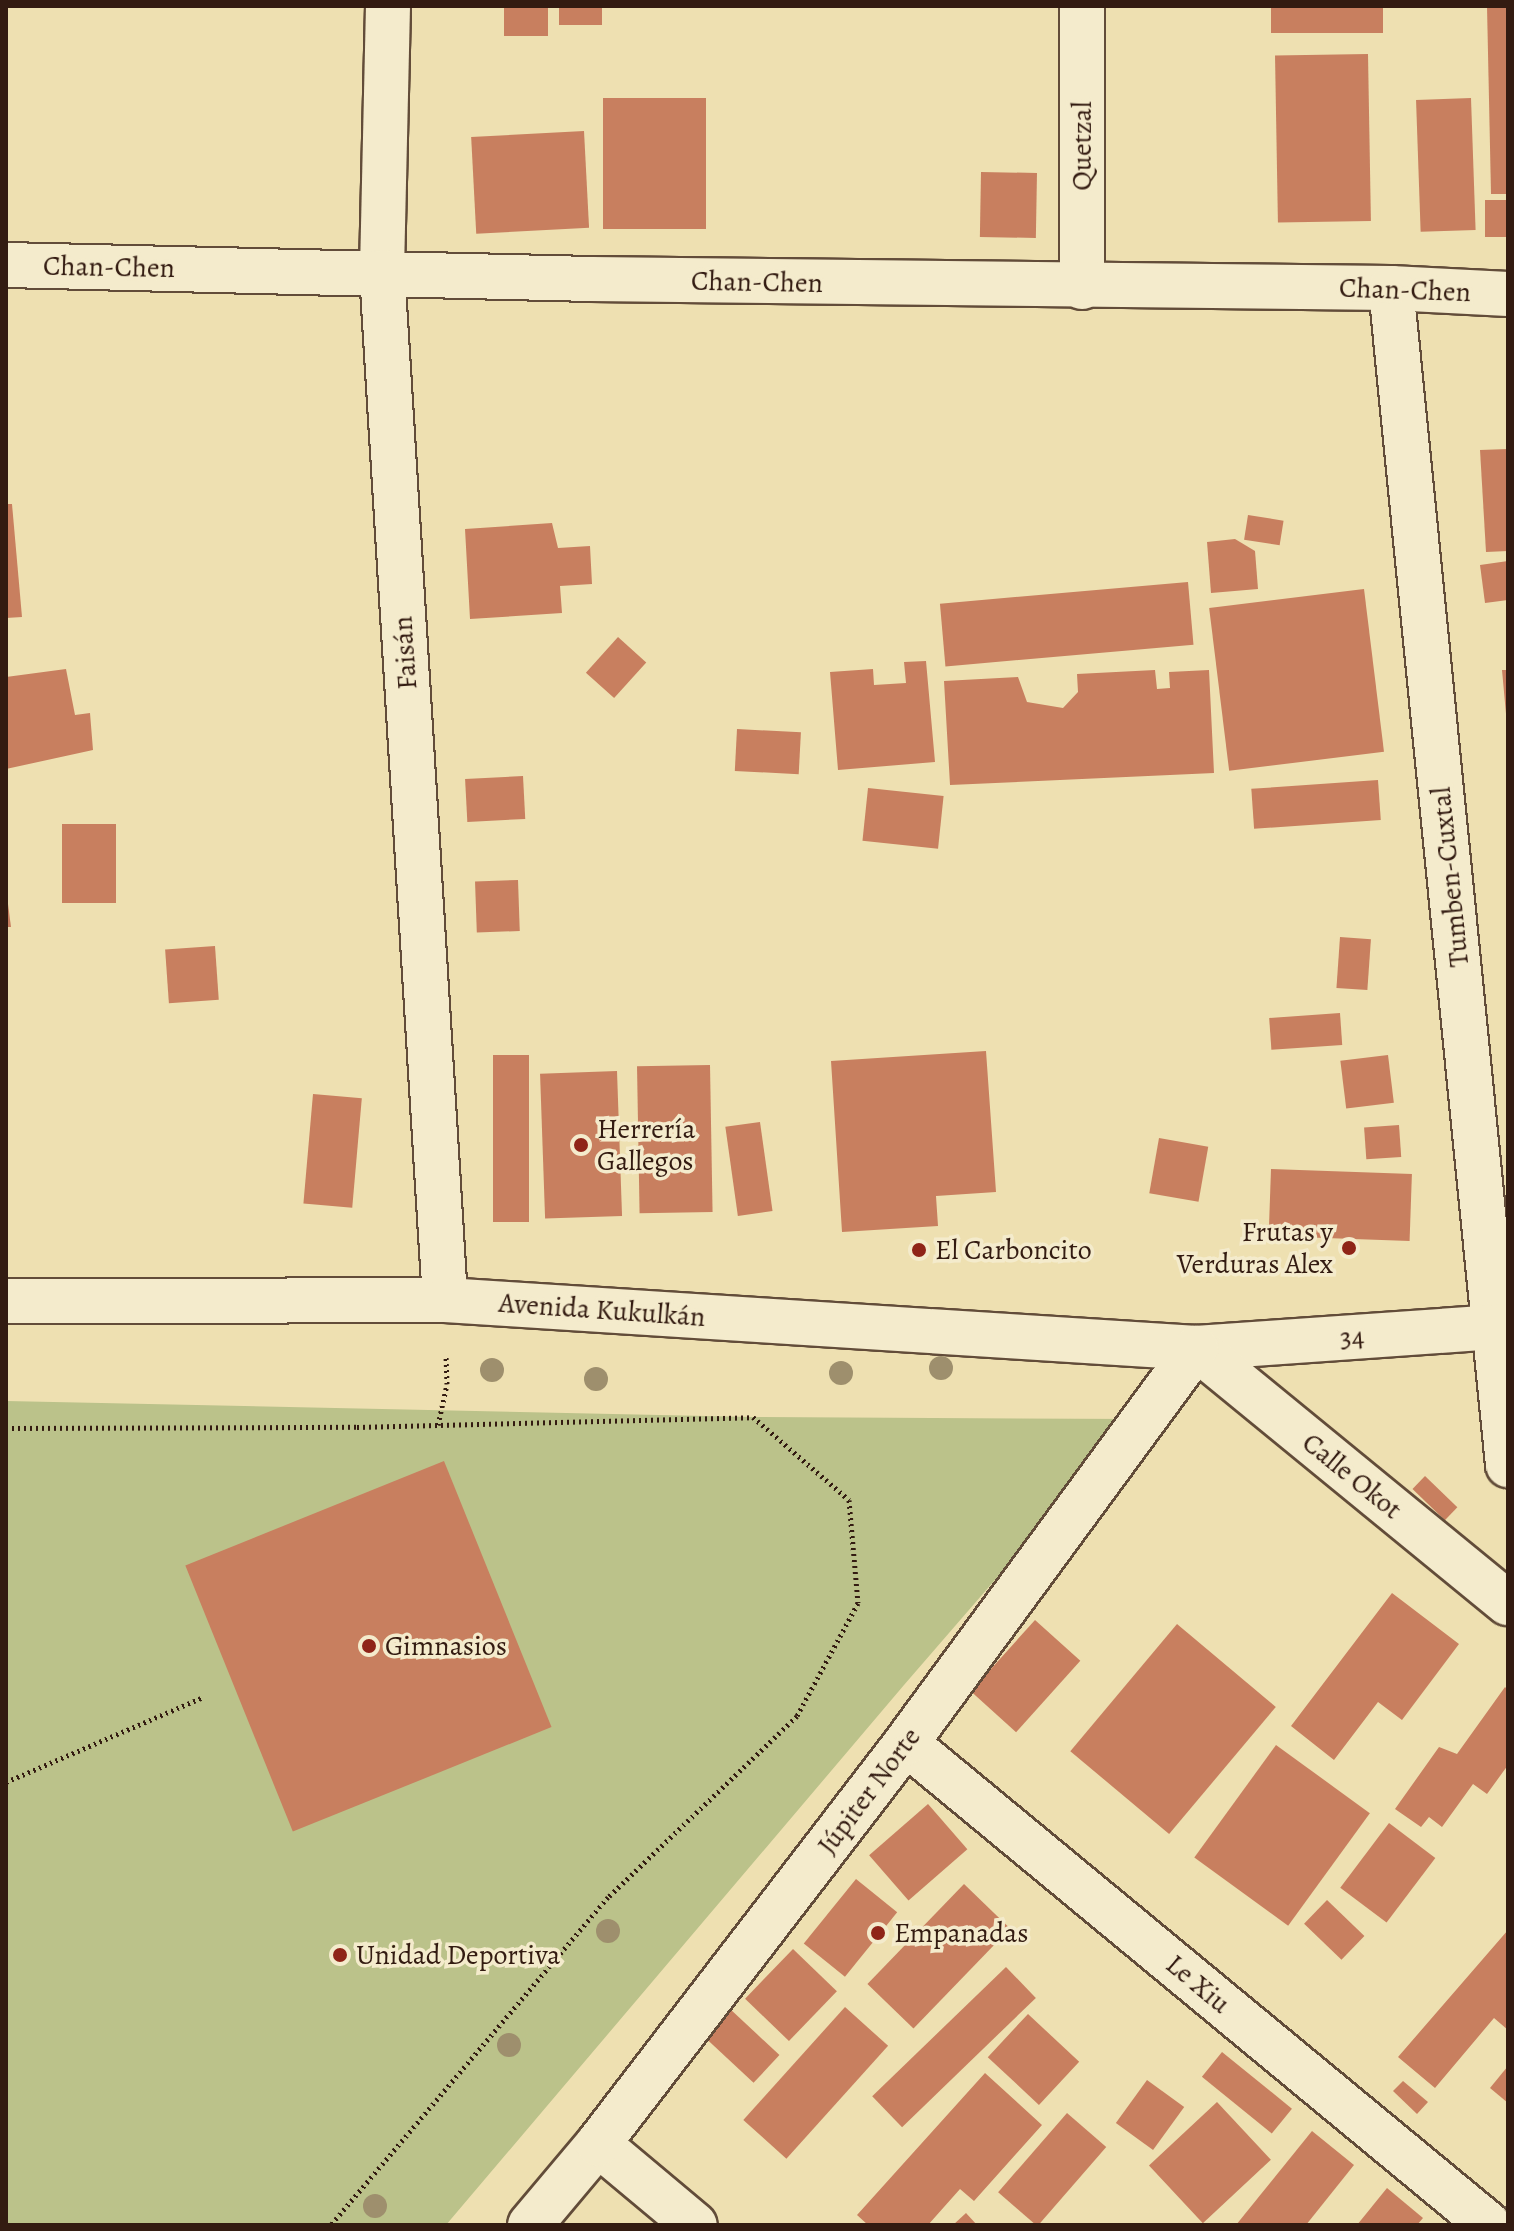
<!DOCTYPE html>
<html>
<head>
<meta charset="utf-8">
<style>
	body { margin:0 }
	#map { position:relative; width:1514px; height:2231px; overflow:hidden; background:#eee0b1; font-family:Alegreya,serif }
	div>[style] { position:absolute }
	.green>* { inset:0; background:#bbc28a }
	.building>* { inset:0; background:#c87f5f; transform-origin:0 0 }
	.path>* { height:5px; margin-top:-2.5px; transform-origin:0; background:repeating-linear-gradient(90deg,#331b11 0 2px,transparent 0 6px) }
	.roads { filter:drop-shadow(2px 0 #624c39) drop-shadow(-2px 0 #624c39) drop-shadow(0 2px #624c39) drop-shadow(0 -2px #624c39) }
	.minor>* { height:44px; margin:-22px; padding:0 22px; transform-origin:22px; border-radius:22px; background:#f4ebcc }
	.trees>* { width:24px; height:24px; margin:-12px; border-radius:50%; background:#9e8f6d }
	.dots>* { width:22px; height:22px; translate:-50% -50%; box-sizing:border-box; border:4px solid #f4ebcc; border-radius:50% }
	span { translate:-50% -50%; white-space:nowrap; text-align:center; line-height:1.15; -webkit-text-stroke:7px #f4ebcc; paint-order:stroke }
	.street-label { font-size:28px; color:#331b11 }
	.poi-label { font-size:28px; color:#331b11 }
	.left { translate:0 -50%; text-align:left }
	.right { translate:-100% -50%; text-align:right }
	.frame { position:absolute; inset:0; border:8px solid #331b11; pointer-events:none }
</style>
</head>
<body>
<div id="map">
	<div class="green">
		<div style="clip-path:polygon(6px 1401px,753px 1417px,1134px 1419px,904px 1685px,446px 2225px,6px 2225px)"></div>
	</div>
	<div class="building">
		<div style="left:504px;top:6px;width:44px;height:30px"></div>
		<div style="left:559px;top:6px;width:43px;height:19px"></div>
		<div style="left:1271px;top:6px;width:112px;height:27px"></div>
		<div style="clip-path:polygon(1487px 6px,1508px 6px,1508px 194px,1491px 194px)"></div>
		<div style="left:1368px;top:54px;width:167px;height:93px;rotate:89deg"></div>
		<div style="left:603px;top:98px;width:103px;height:131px"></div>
		<div style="left:1471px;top:98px;width:132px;height:55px;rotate:88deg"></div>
		<div style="left:584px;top:131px;width:97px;height:113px;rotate:87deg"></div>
		<div style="left:981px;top:172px;width:56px;height:65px;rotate:1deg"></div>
		<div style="left:1508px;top:200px;width:37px;height:23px;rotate:90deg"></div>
		<div style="clip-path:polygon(1508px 449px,1508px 551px,1486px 552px,1480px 450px)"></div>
		<div style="clip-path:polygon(6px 504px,12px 504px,22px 617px,6px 618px)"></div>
		<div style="left:1248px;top:515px;width:36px;height:25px;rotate:9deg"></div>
		<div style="clip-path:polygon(552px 523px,558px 548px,590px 546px,592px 584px,560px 586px,562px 613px,470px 619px,465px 529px)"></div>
		<div style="clip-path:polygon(1235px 539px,1255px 551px,1258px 589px,1211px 593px,1207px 542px)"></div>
		<div style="clip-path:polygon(1508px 561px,1508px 600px,1485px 603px,1480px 565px)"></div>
		<div style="left:1188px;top:582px;width:63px;height:249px;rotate:85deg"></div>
		<div style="left:1364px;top:589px;width:164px;height:156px;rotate:83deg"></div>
		<div style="left:618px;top:637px;width:38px;height:48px;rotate:42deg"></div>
		<div style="clip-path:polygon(926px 661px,935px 762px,838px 770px,830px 672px,873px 669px,874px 685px,906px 683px,904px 662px)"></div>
		<div style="clip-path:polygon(66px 669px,75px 715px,90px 713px,93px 750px,6px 769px,6px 677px)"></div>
		<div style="clip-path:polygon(1155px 670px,1157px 689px,1170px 688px,1169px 672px,1209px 670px,1214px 773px,950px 785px,944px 681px,1018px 677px,1027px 702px,1063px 708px,1078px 692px,1077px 674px)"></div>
		<div style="clip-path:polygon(1502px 670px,1508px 670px,1508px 714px,1506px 714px)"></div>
		<div style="left:737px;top:729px;width:64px;height:42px;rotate:3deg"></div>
		<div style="left:523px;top:776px;width:43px;height:58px;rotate:87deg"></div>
		<div style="left:1378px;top:780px;width:40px;height:127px;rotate:86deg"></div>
		<div style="left:868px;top:788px;width:76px;height:53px;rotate:6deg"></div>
		<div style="left:62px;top:824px;width:54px;height:79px"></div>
		<div style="left:518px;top:880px;width:51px;height:43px;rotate:88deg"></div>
		<div style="clip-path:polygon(6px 904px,8px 904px,11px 927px,6px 927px)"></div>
		<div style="left:1340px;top:937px;width:31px;height:51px;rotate:4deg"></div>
		<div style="left:215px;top:946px;width:54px;height:50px;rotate:86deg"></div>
		<div style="left:1340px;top:1013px;width:32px;height:71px;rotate:86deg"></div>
		<div style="clip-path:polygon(986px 1051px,996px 1192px,936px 1196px,938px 1226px,842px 1232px,831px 1061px)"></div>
		<div style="left:493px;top:1055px;width:36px;height:167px"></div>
		<div style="left:1388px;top:1055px;width:48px;height:48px;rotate:83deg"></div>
		<div style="left:710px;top:1065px;width:147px;height:73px;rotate:89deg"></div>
		<div style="left:617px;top:1071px;width:145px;height:77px;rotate:88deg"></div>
		<div style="left:313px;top:1094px;width:49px;height:110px;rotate:5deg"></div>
		<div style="left:760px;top:1122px;width:90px;height:35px;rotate:82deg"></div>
		<div style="left:1399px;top:1125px;width:32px;height:35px;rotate:86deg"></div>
		<div style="left:1159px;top:1138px;width:50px;height:56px;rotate:10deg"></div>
		<div style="left:1271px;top:1169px;width:141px;height:67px;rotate:2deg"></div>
		<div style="left:444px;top:1461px;width:287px;height:279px;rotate:68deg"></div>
		<div style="left:1425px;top:1476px;width:45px;height:18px;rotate:44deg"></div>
		<div style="clip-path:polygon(1392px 1593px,1459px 1644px,1402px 1720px,1378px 1702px,1334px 1760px,1291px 1726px)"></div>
		<div style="left:1035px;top:1620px;width:61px;height:96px;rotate:42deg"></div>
		<div style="left:1177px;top:1624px;width:129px;height:166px;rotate:40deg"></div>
		<div style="clip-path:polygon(1505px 1687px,1508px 1690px,1508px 1765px,1487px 1794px,1473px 1784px,1442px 1827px,1429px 1817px,1421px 1827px,1395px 1809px,1439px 1747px,1457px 1754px)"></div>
		<div style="left:1276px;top:1745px;width:116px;height:139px;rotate:36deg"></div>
		<div style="left:928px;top:1804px;width:60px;height:78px;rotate:49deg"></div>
		<div style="left:1389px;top:1823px;width:58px;height:81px;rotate:37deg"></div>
		<div style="left:856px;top:1879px;width:53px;height:83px;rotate:39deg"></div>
		<div style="left:964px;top:1884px;width:64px;height:139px;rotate:44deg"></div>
		<div style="left:1327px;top:1900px;width:52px;height:33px;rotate:44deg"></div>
		<div style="clip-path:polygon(1508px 1930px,1508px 2030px,1494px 2018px,1435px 2088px,1398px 2057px)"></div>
		<div style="left:793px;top:1949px;width:61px;height:69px;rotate:44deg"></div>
		<div style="left:1006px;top:1967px;width:43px;height:186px;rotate:46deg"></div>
		<div style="left:845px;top:2007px;width:58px;height:152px;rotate:42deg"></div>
		<div style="left:729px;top:2008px;width:69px;height:38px;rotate:43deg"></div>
		<div style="left:1028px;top:2014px;width:70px;height:59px;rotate:43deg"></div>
		<div style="left:1222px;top:2052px;width:90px;height:32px;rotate:39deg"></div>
		<div style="clip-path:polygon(1508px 2066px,1508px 2103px,1490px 2088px)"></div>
		<div style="clip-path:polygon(985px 2073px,1042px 2125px,974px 2201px,960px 2189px,928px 2225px,868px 2225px,857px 2215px)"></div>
		<div style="left:1147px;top:2080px;width:46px;height:53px;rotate:36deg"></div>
		<div style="clip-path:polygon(1403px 2081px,1428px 2102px,1417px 2114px,1393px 2091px)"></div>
		<div style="left:1217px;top:2102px;width:79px;height:93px;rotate:47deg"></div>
		<div style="left:1067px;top:2113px;width:52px;height:105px;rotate:41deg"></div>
		<div style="clip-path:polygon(1312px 2131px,1354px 2165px,1306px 2225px,1236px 2225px)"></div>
		<div style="clip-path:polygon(1387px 2188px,1423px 2218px,1417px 2225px,1357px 2225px)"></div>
		<div style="clip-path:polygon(966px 2213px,977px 2225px,953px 2225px)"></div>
	</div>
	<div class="path">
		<div style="left:438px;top:1425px;width:42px;rotate:-77.6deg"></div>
		<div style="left:447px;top:1384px;width:29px;rotate:-92deg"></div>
		<div style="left:6px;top:1428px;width:351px;rotate:-0.2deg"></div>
		<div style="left:357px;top:1427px;width:396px;rotate:-1.4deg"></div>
		<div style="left:753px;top:1417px;width:127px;rotate:40.8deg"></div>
		<div style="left:849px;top:1500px;width:103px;rotate:85deg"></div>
		<div style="left:858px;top:1603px;width:128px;rotate:118.4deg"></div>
		<div style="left:797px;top:1716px;width:262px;rotate:136.2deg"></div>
		<div style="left:608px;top:1897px;width:429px;rotate:130.2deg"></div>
		<div style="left:6px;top:1782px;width:215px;rotate:-23.3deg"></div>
	</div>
	<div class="roads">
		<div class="minor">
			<div style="left:388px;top:6px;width:266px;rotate:91.3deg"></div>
			<div style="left:382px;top:272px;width:1030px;rotate:86.49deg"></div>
			<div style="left:1082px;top:6px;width:281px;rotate:90deg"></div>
			<div style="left:6px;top:265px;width:585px;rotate:1.37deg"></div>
			<div style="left:591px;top:279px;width:800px;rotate:0.64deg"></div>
			<div style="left:1391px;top:288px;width:117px;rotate:2.9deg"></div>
			<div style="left:1391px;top:288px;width:1183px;rotate:84.32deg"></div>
			<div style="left:6px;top:1301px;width:439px;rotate:-0.1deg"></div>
			<div style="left:445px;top:1300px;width:753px;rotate:3.66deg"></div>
			<div style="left:1196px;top:1348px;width:313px;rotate:-4deg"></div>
			<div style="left:1196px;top:1348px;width:403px;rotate:39.3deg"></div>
			<div style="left:906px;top:1743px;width:756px;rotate:39.58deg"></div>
			<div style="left:598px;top:2144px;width:126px;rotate:39.9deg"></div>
			<div style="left:530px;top:2225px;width:106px;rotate:-50deg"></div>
			<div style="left:598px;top:2144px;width:506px;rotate:-52.47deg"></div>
			<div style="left:906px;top:1743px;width:490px;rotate:-53.7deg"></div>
		</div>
	</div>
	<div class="trees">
		<div style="left:941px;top:1368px"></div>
		<div style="left:492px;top:1370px"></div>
		<div style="left:841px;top:1373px"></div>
		<div style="left:596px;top:1379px"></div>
		<div style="left:608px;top:1931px"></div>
		<div style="left:509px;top:2045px"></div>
		<div style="left:375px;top:2206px"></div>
	</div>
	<div class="dots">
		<div style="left:581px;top:1145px;background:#8f2418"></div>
		<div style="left:1349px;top:1248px;background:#8f2418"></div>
		<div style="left:919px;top:1250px;background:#8f2418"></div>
		<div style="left:369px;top:1646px;background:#8f2418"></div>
		<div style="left:878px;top:1933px;background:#8f2418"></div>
		<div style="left:340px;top:1955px;background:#8f2418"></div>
	</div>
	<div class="street-label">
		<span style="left:1082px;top:146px;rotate:-90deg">Quetzal</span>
		<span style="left:109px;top:267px;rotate:1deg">Chan-Chen</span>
		<span style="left:757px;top:282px;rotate:1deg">Chan-Chen</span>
		<span style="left:1405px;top:290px;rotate:2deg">Chan-Chen</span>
		<span style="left:405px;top:653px;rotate:-94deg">Faisán</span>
		<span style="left:1450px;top:877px;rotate:-96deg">Tumben-Cuxtal</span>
		<span style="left:602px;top:1310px;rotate:4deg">Avenida Kukulkán</span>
		<span style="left:1352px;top:1337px;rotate:-4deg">34</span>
		<span style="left:1352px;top:1476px;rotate:39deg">Calle Okot</span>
		<span style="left:869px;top:1791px;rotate:-53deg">Júpiter Norte</span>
		<span style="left:1198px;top:1984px;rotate:40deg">Le Xiu</span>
	</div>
	<div class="poi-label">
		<span class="left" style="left:597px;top:1145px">Herrería<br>Gallegos</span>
		<span class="right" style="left:1333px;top:1248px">Frutas y<br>Verduras Alex</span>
		<span class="left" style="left:935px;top:1250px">El Carboncito</span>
		<span class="left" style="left:385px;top:1646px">Gimnasios</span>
		<span class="left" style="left:894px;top:1933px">Empanadas</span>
		<span class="left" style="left:356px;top:1955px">Unidad Deportiva</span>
	</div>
	<div class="frame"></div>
</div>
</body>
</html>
